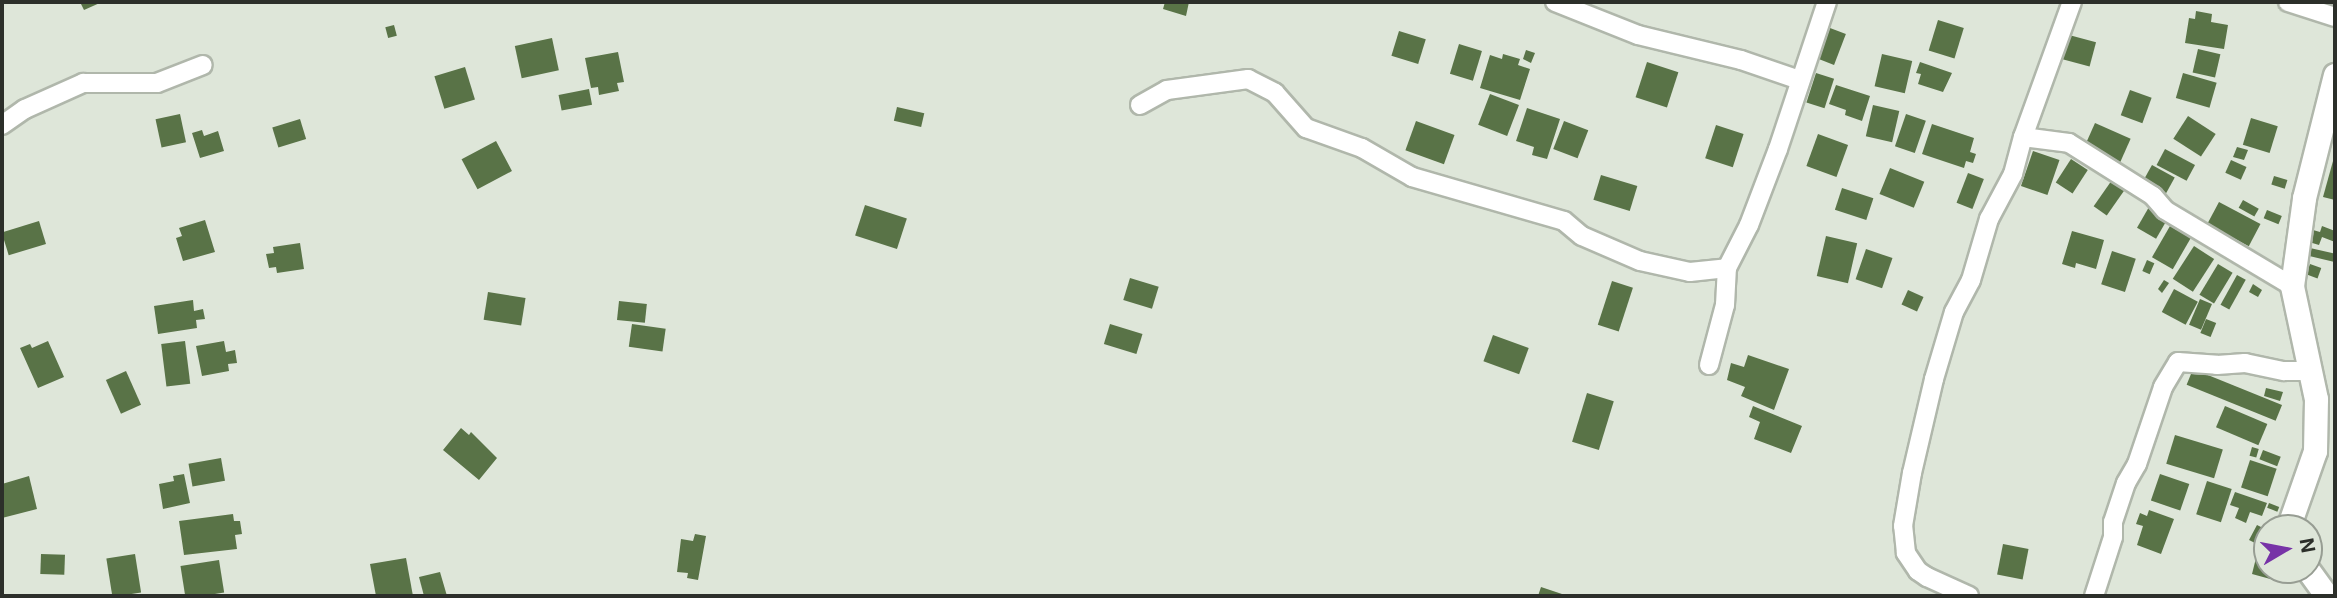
<!DOCTYPE html>
<html>
<head>
<meta charset="utf-8">
<style>
	body { margin:0 }
	#map { position:relative; width:2337px; height:598px; overflow:hidden; background:#dee6d9; font-family:Inter,sans-serif }
	div>[style] { position:absolute }
	.building>* { inset:0; background:#597347; transform-origin:0 0 }
	.roads { filter:drop-shadow(2px 0 #b0b7ab) drop-shadow(-2px 0 #b0b7ab) drop-shadow(0 2px #b0b7ab) drop-shadow(0 -2px #b0b7ab) }
	.minor>* { height:18px; margin:-9px; padding:0 9px; transform-origin:9px; border-radius:9px; background:#fff }
	.tertiary>* { height:23px; margin:-11.5px; padding:0 11.5px; transform-origin:11.5px; border-radius:11.5px; background:#fff }
	span { translate:-50% -50%; white-space:nowrap; text-align:center; line-height:1.15; -webkit-text-stroke:7px #dee6d9; paint-order:stroke }
	.frame { position:absolute; inset:0; border:4px solid #2c2f2a; pointer-events:none }
	.north { position:absolute; left:2253px; top:514px; width:70px; height:70px; box-sizing:border-box; background:#dee6d9; border:2px solid #979d93; border-radius:50%; rotate:80deg; font-size:19px; font-weight:700; line-height:28px; text-align:center; color:#2c2f2a }
	.north::after { content:''; display:block; margin:auto; width:24px; height:32px; background:#7733a7; clip-path:polygon(50% 0,100% 100%,50% 72%,0 100%) }
</style>
</head>
<body>
<div id="map">
	<div class="building">
		<div style="clip-path:polygon(80px 2px,102px 2px,84px 10px)"></div>
		<div style="clip-path:polygon(1165px 2px,1189px 2px,1186px 16px,1163px 9px)"></div>
		<div style="clip-path:polygon(2196px 11px,2212px 14px,2211px 22px,2228px 25px,2224px 49px,2185px 43px,2189px 18px,2195px 19px)"></div>
		<div style="left:1938px;top:20px;width:27px;height:32px;rotate:17deg"></div>
		<div style="left:394px;top:25px;width:11px;height:9px;rotate:75deg"></div>
		<div style="left:1830px;top:28px;width:17px;height:33px;rotate:21deg"></div>
		<div style="left:1399px;top:31px;width:28px;height:26px;rotate:17deg"></div>
		<div style="left:2069px;top:35px;width:28px;height:25px;rotate:15deg"></div>
		<div style="left:552px;top:38px;width:33px;height:38px;rotate:78deg"></div>
		<div style="left:1459px;top:44px;width:24px;height:31px;rotate:17deg"></div>
		<div style="left:2198px;top:49px;width:23px;height:24px;rotate:13deg"></div>
		<div style="clip-path:polygon(1526px 50px,1535px 53px,1531px 63px,1523px 59px)"></div>
		<div style="clip-path:polygon(618px 52px,624px 82px,617px 83px,619px 91px,599px 95px,598px 87px,591px 88px,585px 58px)"></div>
		<div style="clip-path:polygon(1503px 54px,1520px 59px,1518px 65px,1530px 69px,1520px 100px,1480px 88px,1490px 55px,1502px 59px)"></div>
		<div style="left:1882px;top:54px;width:31px;height:33px;rotate:13deg"></div>
		<div style="left:1647px;top:62px;width:33px;height:37px;rotate:18deg"></div>
		<div style="clip-path:polygon(1920px 62px,1952px 73px,1943px 92px,1918px 84px,1921px 74px,1916px 73px)"></div>
		<div style="left:465px;top:67px;width:34px;height:32px;rotate:73deg"></div>
		<div style="left:1816px;top:73px;width:19px;height:31px;rotate:18deg"></div>
		<div style="left:2183px;top:73px;width:35px;height:26px;rotate:16deg"></div>
		<div style="clip-path:polygon(1836px 85px,1870px 96px,1862px 121px,1845px 115px,1846px 110px,1829px 104px)"></div>
		<div style="left:589px;top:89px;width:16px;height:31px;rotate:79deg"></div>
		<div style="left:2130px;top:90px;width:23px;height:27px;rotate:20deg"></div>
		<div style="left:1490px;top:94px;width:31px;height:33px;rotate:21deg"></div>
		<div style="left:1873px;top:105px;width:27px;height:32px;rotate:13deg"></div>
		<div style="left:897px;top:107px;width:28px;height:14px;rotate:13deg"></div>
		<div style="clip-path:polygon(1527px 108px,1560px 119px,1547px 159px,1532px 155px,1534px 147px,1516px 141px)"></div>
		<div style="left:180px;top:114px;width:29px;height:25px;rotate:78deg"></div>
		<div style="left:1906px;top:114px;width:21px;height:34px;rotate:19deg"></div>
		<div style="left:2188px;top:116px;width:33px;height:27px;rotate:33deg"></div>
		<div style="left:2251px;top:118px;width:28px;height:28px;rotate:17deg"></div>
		<div style="left:300px;top:119px;width:21px;height:29px;rotate:73deg"></div>
		<div style="left:1416px;top:121px;width:41px;height:31px;rotate:20deg"></div>
		<div style="left:1564px;top:121px;width:26px;height:30px;rotate:21deg"></div>
		<div style="left:2095px;top:123px;width:39px;height:29px;rotate:24deg"></div>
		<div style="clip-path:polygon(1932px 124px,1974px 138px,1970px 152px,1976px 154px,1973px 163px,1966px 161px,1964px 168px,1922px 154px)"></div>
		<div style="left:1716px;top:125px;width:29px;height:35px;rotate:18deg"></div>
		<div style="clip-path:polygon(202px 130px,204px 136px,218px 131px,224px 151px,200px 158px,192px 133px)"></div>
		<div style="left:1818px;top:134px;width:32px;height:34px;rotate:20deg"></div>
		<div style="left:496px;top:141px;width:34px;height:39px;rotate:62deg"></div>
		<div style="clip-path:polygon(2237px 147px,2248px 150px,2244px 160px,2233px 157px)"></div>
		<div style="left:2165px;top:149px;width:34px;height:18px;rotate:28deg"></div>
		<div style="left:2033px;top:151px;width:28px;height:37px;rotate:19deg"></div>
		<div style="left:2071px;top:159px;width:20px;height:28px;rotate:33deg"></div>
		<div style="left:2231px;top:160px;width:17px;height:14px;rotate:24deg"></div>
		<div style="clip-path:polygon(2333px 161px,2335px 161px,2335px 200px,2323px 197px)"></div>
		<div style="left:2152px;top:165px;width:26px;height:19px;rotate:29deg"></div>
		<div style="left:1890px;top:168px;width:37px;height:28px;rotate:22deg"></div>
		<div style="left:1968px;top:173px;width:17px;height:32px;rotate:21deg"></div>
		<div style="left:1601px;top:175px;width:38px;height:26px;rotate:17deg"></div>
		<div style="left:2274px;top:176px;width:14px;height:9px;rotate:17deg"></div>
		<div style="left:2112px;top:180px;width:16px;height:32px;rotate:35deg"></div>
		<div style="left:1842px;top:188px;width:33px;height:23px;rotate:18deg"></div>
		<div style="left:2243px;top:200px;width:18px;height:9px;rotate:29deg"></div>
		<div style="left:2219px;top:202px;width:47px;height:25px;rotate:28deg"></div>
		<div style="left:865px;top:205px;width:44px;height:32px;rotate:18deg"></div>
		<div style="left:2149px;top:207px;width:22px;height:24px;rotate:30deg"></div>
		<div style="left:2267px;top:210px;width:16px;height:9px;rotate:22deg"></div>
		<div style="clip-path:polygon(205px 220px,215px 252px,183px 261px,176px 238px,182px 236px,179px 228px)"></div>
		<div style="left:39px;top:221px;width:24px;height:39px;rotate:73deg"></div>
		<div style="left:2170px;top:226px;width:24px;height:36px;rotate:30deg"></div>
		<div style="clip-path:polygon(2322px 226px,2335px 231px,2335px 242px,2322px 237px,2319px 245px,2309px 242px,2313px 230px,2320px 232px)"></div>
		<div style="clip-path:polygon(2072px 231px,2104px 240px,2096px 269px,2076px 263px,2075px 268px,2062px 264px)"></div>
		<div style="left:1826px;top:236px;width:32px;height:41px;rotate:13deg"></div>
		<div style="clip-path:polygon(300px 243px,304px 269px,277px 273px,276px 267px,269px 268px,266px 254px,274px 253px,273px 247px)"></div>
		<div style="left:2194px;top:246px;width:24px;height:39px;rotate:33deg"></div>
		<div style="left:2310px;top:248px;width:26px;height:8px;rotate:13deg"></div>
		<div style="left:1866px;top:249px;width:28px;height:32px;rotate:19deg"></div>
		<div style="left:2112px;top:251px;width:25px;height:35px;rotate:18deg"></div>
		<div style="left:2147px;top:260px;width:8px;height:12px;rotate:23deg"></div>
		<div style="left:2218px;top:264px;width:17px;height:36px;rotate:31deg"></div>
		<div style="left:2310px;top:264px;width:12px;height:11px;rotate:20deg"></div>
		<div style="left:2237px;top:275px;width:10px;height:34px;rotate:29deg"></div>
		<div style="left:1130px;top:278px;width:30px;height:23px;rotate:17deg"></div>
		<div style="clip-path:polygon(2164px 280px,2169px 283px,2162px 293px,2158px 289px)"></div>
		<div style="left:1612px;top:281px;width:22px;height:46px;rotate:18deg"></div>
		<div style="clip-path:polygon(2253px 284px,2262px 290px,2258px 297px,2249px 292px)"></div>
		<div style="left:2174px;top:289px;width:27px;height:26px;rotate:28deg"></div>
		<div style="left:1908px;top:290px;width:17px;height:16px;rotate:24deg"></div>
		<div style="left:488px;top:292px;width:38px;height:28px;rotate:9deg"></div>
		<div style="left:2200px;top:299px;width:13px;height:28px;rotate:23deg"></div>
		<div style="clip-path:polygon(193px 300px,194px 311px,203px 309px,205px 319px,196px 320px,197px 328px,158px 334px,154px 306px)"></div>
		<div style="left:619px;top:301px;width:28px;height:19px;rotate:6deg"></div>
		<div style="left:2206px;top:319px;width:11px;height:15px;rotate:22deg"></div>
		<div style="left:632px;top:324px;width:34px;height:23px;rotate:8deg"></div>
		<div style="left:1110px;top:324px;width:34px;height:21px;rotate:17deg"></div>
		<div style="left:1493px;top:335px;width:38px;height:28px;rotate:20deg"></div>
		<div style="clip-path:polygon(48px 341px,64px 377px,38px 388px,20px 348px,30px 344px,32px 348px)"></div>
		<div style="left:185px;top:341px;width:43px;height:24px;rotate:83deg"></div>
		<div style="clip-path:polygon(224px 341px,226px 352px,235px 350px,237px 363px,228px 364px,229px 371px,202px 376px,196px 346px)"></div>
		<div style="clip-path:polygon(1748px 355px,1789px 369px,1774px 410px,1741px 396px,1745px 387px,1727px 380px,1731px 363px,1744px 367px)"></div>
		<div style="left:2193px;top:369px;width:96px;height:17px;rotate:22deg"></div>
		<div style="left:126px;top:371px;width:37px;height:22px;rotate:66deg"></div>
		<div style="clip-path:polygon(2266px 388px,2283px 392px,2280px 401px,2264px 396px)"></div>
		<div style="left:1587px;top:393px;width:28px;height:51px;rotate:17deg"></div>
		<div style="clip-path:polygon(1753px 406px,1802px 426px,1791px 453px,1754px 439px,1760px 422px,1749px 417px)"></div>
		<div style="left:2225px;top:406px;width:46px;height:23px;rotate:23deg"></div>
		<div style="clip-path:polygon(461px 428px,469px 435px,471px 432px,497px 458px,479px 480px,443px 450px)"></div>
		<div style="left:2175px;top:435px;width:50px;height:30px;rotate:17deg"></div>
		<div style="left:2252px;top:447px;width:7px;height:9px;rotate:16deg"></div>
		<div style="left:2263px;top:450px;width:19px;height:10px;rotate:21deg"></div>
		<div style="left:221px;top:458px;width:23px;height:33px;rotate:80deg"></div>
		<div style="left:2250px;top:460px;width:28px;height:29px;rotate:18deg"></div>
		<div style="clip-path:polygon(184px 474px,190px 503px,163px 509px,159px 484px,174px 481px,173px 476px)"></div>
		<div style="left:2160px;top:474px;width:31px;height:28px;rotate:19deg"></div>
		<div style="clip-path:polygon(29px 476px,37px 509px,2px 518px,2px 484px)"></div>
		<div style="left:2207px;top:481px;width:26px;height:35px;rotate:18deg"></div>
		<div style="clip-path:polygon(2235px 492px,2267px 503px,2262px 516px,2250px 512px,2246px 523px,2235px 518px,2239px 508px,2230px 505px)"></div>
		<div style="left:2269px;top:503px;width:11px;height:5px;rotate:22deg"></div>
		<div style="clip-path:polygon(2149px 510px,2174px 519px,2161px 554px,2137px 545px,2143px 526px,2136px 524px,2140px 513px,2147px 516px)"></div>
		<div style="clip-path:polygon(233px 514px,234px 521px,240px 521px,242px 534px,235px 535px,237px 549px,184px 555px,179px 521px)"></div>
		<div style="clip-path:polygon(2257px 525px,2267px 530px,2267px 549px,2249px 540px)"></div>
		<div style="clip-path:polygon(695px 534px,706px 536px,698px 580px,687px 578px,688px 573px,677px 572px,681px 539px,693px 541px)"></div>
		<div style="left:2003px;top:544px;width:26px;height:31px;rotate:11deg"></div>
		<div style="clip-path:polygon(2258px 550px,2267px 553px,2267px 570px,2276px 570px,2274px 580px,2252px 574px)"></div>
		<div style="left:41px;top:554px;width:24px;height:20px;rotate:2deg"></div>
		<div style="left:135px;top:554px;width:39px;height:29px;rotate:81deg"></div>
		<div style="clip-path:polygon(406px 558px,413px 596px,376px 596px,370px 564px)"></div>
		<div style="left:219px;top:560px;width:33px;height:39px;rotate:81deg"></div>
		<div style="clip-path:polygon(440px 572px,447px 596px,424px 596px,419px 577px)"></div>
		<div style="clip-path:polygon(1541px 587px,1568px 596px,1538px 596px)"></div>
	</div>
	<div class="roads">
		<div class="minor">
			<div style="left:1555px;top:2px;width:89px;rotate:21.7deg"></div>
			<div style="left:1638px;top:35px;width:106px;rotate:13.6deg"></div>
			<div style="left:1741px;top:60px;width:61px;rotate:19deg"></div>
			<div style="left:2288px;top:2px;width:49px;rotate:17.7deg"></div>
			<div style="left:1140px;top:105px;width:31px;rotate:-29deg"></div>
			<div style="left:1167px;top:90px;width:82px;rotate:-7.7deg"></div>
			<div style="left:1248px;top:79px;width:30px;rotate:27deg"></div>
			<div style="left:1275px;top:93px;width:47px;rotate:48.5deg"></div>
			<div style="left:1306px;top:128px;width:59px;rotate:19.7deg"></div>
			<div style="left:1362px;top:148px;width:58px;rotate:30.1deg"></div>
			<div style="left:1412px;top:177px;width:158px;rotate:16.1deg"></div>
			<div style="left:1564px;top:221px;width:23px;rotate:40deg"></div>
			<div style="left:1582px;top:236px;width:63px;rotate:23.3deg"></div>
			<div style="left:1640px;top:261px;width:51px;rotate:12.4deg"></div>
			<div style="left:1690px;top:272px;width:37px;rotate:-6deg"></div>
			<div style="left:2px;top:125px;width:28px;rotate:-35deg"></div>
			<div style="left:25px;top:109px;width:64px;rotate:-24.1deg"></div>
			<div style="left:83px;top:83px;width:74px"></div>
			<div style="left:157px;top:83px;width:49px;rotate:-21.4deg"></div>
			<div style="left:2023px;top:137px;width:46px;rotate:7.4deg"></div>
			<div style="left:2069px;top:143px;width:99px;rotate:32.2deg"></div>
			<div style="left:2153px;top:196px;width:18px;rotate:49deg"></div>
			<div style="left:2165px;top:210px;width:148px;rotate:30.9deg"></div>
			<div style="left:1709px;top:365px;width:62px;rotate:-75.1deg"></div>
			<div style="left:1725px;top:305px;width:37px;rotate:-87deg"></div>
			<div style="left:1727px;top:268px;width:48px;rotate:-62.9deg"></div>
			<div style="left:1749px;top:225px;width:81px;rotate:-69.1deg"></div>
			<div style="left:1778px;top:149px;width:155px;rotate:-71.6deg"></div>
			<div style="left:1969px;top:596px;width:46px;rotate:-155.7deg"></div>
			<div style="left:1927px;top:577px;width:11px;rotate:-146deg"></div>
			<div style="left:1918px;top:571px;width:22px;rotate:-124deg"></div>
			<div style="left:1906px;top:553px;width:27px;rotate:-96deg"></div>
			<div style="left:1903px;top:526px;width:54px;rotate:-80.4deg"></div>
			<div style="left:1912px;top:473px;width:97px;rotate:-76.8deg"></div>
			<div style="left:1934px;top:379px;width:70px;rotate:-73.4deg"></div>
			<div style="left:1954px;top:312px;width:36px;rotate:-62deg"></div>
			<div style="left:1971px;top:280px;width:64px;rotate:-73.6deg"></div>
			<div style="left:1989px;top:219px;width:51px;rotate:-61.9deg"></div>
			<div style="left:2013px;top:174px;width:38px;rotate:-75deg"></div>
			<div style="left:2023px;top:137px;width:144px;rotate:-70.1deg"></div>
			<div style="left:2094px;top:596px;width:62px;rotate:-72.1deg"></div>
			<div style="left:2113px;top:537px;width:15px;rotate:-90deg"></div>
			<div style="left:2113px;top:522px;width:41px;rotate:-71.6deg"></div>
			<div style="left:2126px;top:483px;width:22px;rotate:-60deg"></div>
			<div style="left:2137px;top:464px;width:81px;rotate:-71.3deg"></div>
			<div style="left:2163px;top:387px;width:29px;rotate:-59deg"></div>
			<div style="left:2178px;top:362px;width:39px;rotate:4deg"></div>
			<div style="left:2217px;top:365px;width:28px;rotate:-4deg"></div>
			<div style="left:2245px;top:363px;width:40px;rotate:12deg"></div>
			<div style="left:2284px;top:371px;width:25px"></div>
		</div>
		<div class="tertiary">
			<div style="left:2288px;top:528px;width:82px;rotate:-70.7deg"></div>
			<div style="left:2315px;top:451px;width:52px;rotate:-88.9deg"></div>
			<div style="left:2316px;top:399px;width:116px;rotate:-102deg"></div>
			<div style="left:2292px;top:286px;width:89px;rotate:-82.2deg"></div>
			<div style="left:2304px;top:198px;width:127px;rotate:-75.9deg"></div>
			<div style="left:2308px;top:570px;width:32px;rotate:54deg"></div>
		</div>
	</div>
	<div class="frame"></div>
	<div class="north">N</div>
</div>
</body>
</html>
